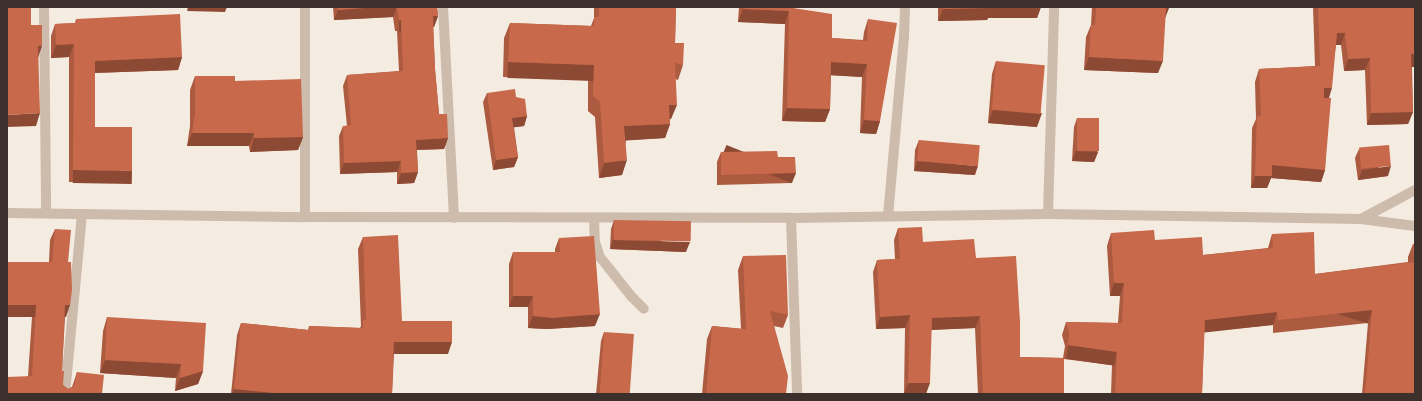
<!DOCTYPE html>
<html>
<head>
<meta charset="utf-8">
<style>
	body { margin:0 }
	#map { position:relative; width:1422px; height:401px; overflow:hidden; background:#f4ebe1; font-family:Helvetica,sans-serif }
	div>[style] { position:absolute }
	.lane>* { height:10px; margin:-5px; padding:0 5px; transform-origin:5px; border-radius:5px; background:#cdbbac }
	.street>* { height:10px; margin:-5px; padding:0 5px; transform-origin:5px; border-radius:5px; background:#cdbbac }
	.wall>* { inset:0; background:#ac5a40 }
	.shaded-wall>* { inset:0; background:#8c4a34; transform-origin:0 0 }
	.building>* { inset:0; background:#c8694b; transform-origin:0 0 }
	span { translate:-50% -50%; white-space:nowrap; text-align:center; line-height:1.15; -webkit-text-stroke:4px #fbf5ee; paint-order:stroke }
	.frame { position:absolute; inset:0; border:8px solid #3b302b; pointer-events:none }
</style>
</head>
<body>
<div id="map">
	<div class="lane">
		<div style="left:443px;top:7px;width:211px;rotate:87deg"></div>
		<div style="left:594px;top:218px;width:24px;rotate:88deg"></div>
		<div style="left:595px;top:242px;width:16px;rotate:72deg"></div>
		<div style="left:600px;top:257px;width:50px;rotate:51.5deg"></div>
		<div style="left:631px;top:296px;width:18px;rotate:45deg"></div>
	</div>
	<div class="street">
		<div style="left:44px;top:7px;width:206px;rotate:89.4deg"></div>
		<div style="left:7px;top:213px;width:298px;rotate:0.8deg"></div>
		<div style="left:305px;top:217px;width:486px;rotate:0.1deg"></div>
		<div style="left:791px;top:218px;width:257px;rotate:-0.9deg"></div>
		<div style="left:1048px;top:214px;width:313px;rotate:0.9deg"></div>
		<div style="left:1361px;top:219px;width:54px;rotate:7.4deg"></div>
		<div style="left:1048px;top:214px;width:207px;rotate:-88.3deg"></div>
		<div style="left:888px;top:216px;width:180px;rotate:-84.9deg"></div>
		<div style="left:904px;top:37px;width:30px;rotate:-88deg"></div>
		<div style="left:305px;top:217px;width:210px;rotate:-90deg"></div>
		<div style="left:791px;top:218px;width:176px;rotate:88deg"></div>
		<div style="left:1361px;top:219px;width:61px;rotate:-28.2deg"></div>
		<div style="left:65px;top:394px;width:180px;rotate:-84.6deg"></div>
	</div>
	<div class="wall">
		<div style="clip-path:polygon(333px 7px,437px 7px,438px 16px,434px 27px,433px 27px,435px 69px,439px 114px,448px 138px,444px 149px,417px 150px,418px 172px,414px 183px,397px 184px,397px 172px,340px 174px,339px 136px,343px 126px,347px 126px,343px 86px,347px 75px,399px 71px,397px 31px,395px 31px,393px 17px,334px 20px)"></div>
		<div style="clip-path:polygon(594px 7px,676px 7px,675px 43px,683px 65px,678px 80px,675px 79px,671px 119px,670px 119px,670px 124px,665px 138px,626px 140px,622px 175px,599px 178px,595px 117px,588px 111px,588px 80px,503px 77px,504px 38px,510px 23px,591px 26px,594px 18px)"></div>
		<div style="clip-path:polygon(739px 7px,793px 7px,793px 8px,832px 38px,863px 40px,864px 32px,868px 19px,880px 121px,876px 134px,860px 133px,862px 77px,831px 75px,830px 109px,825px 122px,782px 121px,785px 24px,738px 22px)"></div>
		<div style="clip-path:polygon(938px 7px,1041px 7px,1037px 18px,988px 18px,987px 20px,938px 21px)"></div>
		<div style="clip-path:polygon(1092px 7px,1169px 7px,1165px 17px,1158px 73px,1084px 70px,1086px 37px,1091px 25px)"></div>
		<div style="clip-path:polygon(1313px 7px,1415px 7px,1415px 67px,1412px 67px,1413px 112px,1408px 124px,1367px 125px,1365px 70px,1344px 71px,1341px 45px,1336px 45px,1328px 98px,1325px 170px,1321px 182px,1271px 178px,1267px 188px,1251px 188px,1252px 128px,1256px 119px,1255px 82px,1259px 69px,1315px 66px)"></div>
		<div style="clip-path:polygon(76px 19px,182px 57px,178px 70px,95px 73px,95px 127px,128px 183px,69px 182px,69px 57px,51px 58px,51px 36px,55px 24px,75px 23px)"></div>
		<div style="clip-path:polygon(996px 61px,1037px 127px,988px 123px,992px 74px)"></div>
		<div style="clip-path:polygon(195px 76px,235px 81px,303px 137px,298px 150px,250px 152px,249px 146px,187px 146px,190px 126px,190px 90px)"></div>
		<div style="clip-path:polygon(487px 93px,516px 97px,527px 116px,524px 126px,514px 127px,518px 157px,514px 167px,493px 170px,483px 102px)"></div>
		<div style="clip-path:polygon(1077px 118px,1098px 152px,1094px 162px,1072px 161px,1074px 127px)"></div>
		<div style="clip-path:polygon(919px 140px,975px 175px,914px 171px,915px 150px)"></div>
		<div style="clip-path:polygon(1359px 149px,1388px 176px,1358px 180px,1355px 158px)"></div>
		<div style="clip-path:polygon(721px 152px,778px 157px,792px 183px,717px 185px,717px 162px)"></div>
		<div style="clip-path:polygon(614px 220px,686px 252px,610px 249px,611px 229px)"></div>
		<div style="clip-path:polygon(898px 228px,923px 242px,976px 258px,1020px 357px,1063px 358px,1065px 346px,1062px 335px,1066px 322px,1118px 323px,1120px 296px,1110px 296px,1107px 246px,1111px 233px,1155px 240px,1203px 255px,1268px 248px,1272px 234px,1315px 274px,1408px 262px,1408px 257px,1413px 244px,1415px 244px,1415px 394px,1362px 394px,1368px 323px,1273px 333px,1273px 325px,1204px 332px,1202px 394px,1111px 394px,1112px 365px,1064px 359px,1064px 394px,978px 394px,975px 328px,931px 330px,926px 394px,904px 394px,905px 328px,876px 329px,873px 272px,877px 260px,895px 259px,894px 240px)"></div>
		<div style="clip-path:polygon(55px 229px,68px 262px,66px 317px,65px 317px,62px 371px,63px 385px,68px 389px,72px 387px,77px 372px,102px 394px,7px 394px,28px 376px,32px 317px,49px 262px,50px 240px)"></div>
		<div style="clip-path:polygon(363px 237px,402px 321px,448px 354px,394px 354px,392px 394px,231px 394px,237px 335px,241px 323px,308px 330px,309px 326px,360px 328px,361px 326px,358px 249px)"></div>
		<div style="clip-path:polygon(559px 238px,595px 326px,547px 329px,528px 328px,528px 307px,509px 307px,509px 264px,513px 252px,555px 252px,555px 249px)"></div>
		<div style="clip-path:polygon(743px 256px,788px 315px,783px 328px,774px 326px,786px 394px,702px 394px,707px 339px,712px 326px,741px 329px,738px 270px)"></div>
		<div style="clip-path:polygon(107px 317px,203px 371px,198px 384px,175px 391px,176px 378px,100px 373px,103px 331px)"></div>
		<div style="clip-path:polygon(604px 332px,628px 394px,596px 394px,601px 341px)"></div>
	</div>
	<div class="shaded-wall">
		<div style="clip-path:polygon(188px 7px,227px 7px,225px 12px,187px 11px)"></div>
		<div style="clip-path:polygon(377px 7px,397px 7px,393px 17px,334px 20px,338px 10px)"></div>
		<div style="clip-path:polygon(991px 7px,1041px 7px,1037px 18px,988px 18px,987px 20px,938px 21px,943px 9px)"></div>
		<div style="clip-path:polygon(1166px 8px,1169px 8px,1164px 21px)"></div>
		<div style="clip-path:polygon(743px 9px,789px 11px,785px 24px,738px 22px)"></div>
		<div style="clip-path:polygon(433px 16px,438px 16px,434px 27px,429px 27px)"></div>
		<div style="left:399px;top:20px;width:2px;height:12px"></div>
		<div style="clip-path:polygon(1337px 33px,1345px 33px,1341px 45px,1332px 45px)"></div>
		<div style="clip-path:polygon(74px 44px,69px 57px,51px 58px,56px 45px)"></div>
		<div style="clip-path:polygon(38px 46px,42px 46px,38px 58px)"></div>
		<div style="clip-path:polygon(1411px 54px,1415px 54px,1415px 67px,1407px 67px)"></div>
		<div style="clip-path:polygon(182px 57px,178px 70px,91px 73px,95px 61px)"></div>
		<div style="clip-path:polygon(1089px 57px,1163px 61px,1158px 73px,1084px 70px)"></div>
		<div style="clip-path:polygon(1370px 58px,1365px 70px,1344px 71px,1348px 59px)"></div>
		<div style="left:508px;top:62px;width:86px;height:16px;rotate:2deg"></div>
		<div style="clip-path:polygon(831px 62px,867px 64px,862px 77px,826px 75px)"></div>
		<div style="clip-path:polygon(1324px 88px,1332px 88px,1328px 101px,1319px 100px)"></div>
		<div style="clip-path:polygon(669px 105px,677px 105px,671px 119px,664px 120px)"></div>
		<div style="clip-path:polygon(787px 108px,830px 109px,825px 122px,782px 121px)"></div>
		<div style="clip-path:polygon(993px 110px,1042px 113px,1037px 127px,988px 123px)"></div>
		<div style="clip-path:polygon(1413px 112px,1408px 124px,1367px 125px,1371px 113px)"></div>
		<div style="clip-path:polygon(40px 113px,36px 126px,7px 127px,7px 115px)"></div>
		<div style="clip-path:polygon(527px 116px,524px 126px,509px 128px,512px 118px)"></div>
		<div style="clip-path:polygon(864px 120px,880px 121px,876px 134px,860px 133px)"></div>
		<div style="clip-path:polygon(670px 124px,665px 138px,619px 141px,624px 126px)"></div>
		<div style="clip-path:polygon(192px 133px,254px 133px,249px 146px,187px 146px)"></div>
		<div style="clip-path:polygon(303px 137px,298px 150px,250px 152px,254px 138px)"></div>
		<div style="clip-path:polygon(448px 138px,444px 149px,412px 150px,416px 140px)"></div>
		<div style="clip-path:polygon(1076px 151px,1098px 152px,1094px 162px,1072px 161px)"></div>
		<div style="clip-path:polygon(518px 157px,514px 167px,493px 170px,496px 160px)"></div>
		<div style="clip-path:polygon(627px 160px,622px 175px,599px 178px,604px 163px)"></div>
		<div style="clip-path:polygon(401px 161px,397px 172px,340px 174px,344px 163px)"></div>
		<div style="clip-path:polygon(917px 161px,978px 166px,975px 175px,914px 171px)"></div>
		<div style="clip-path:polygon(1272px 165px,1325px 170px,1321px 182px,1271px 178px,1267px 188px,1251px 188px,1255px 176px)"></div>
		<div style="clip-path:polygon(1391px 166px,1388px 176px,1358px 180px,1362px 170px)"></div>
		<div style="left:73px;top:170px;width:59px;height:13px;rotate:1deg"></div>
		<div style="clip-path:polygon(418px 172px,414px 183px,397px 184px,401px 173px)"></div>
		<div style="left:796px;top:173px;width:11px;height:75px;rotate:112deg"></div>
		<div style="clip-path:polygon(613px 240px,690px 242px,686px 252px,610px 249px)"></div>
		<div style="clip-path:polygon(1114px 283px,1124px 283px,1120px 296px,1110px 296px)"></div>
		<div style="clip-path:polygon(513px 296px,533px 296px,528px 307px,509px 307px)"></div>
		<div style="left:7px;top:305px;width:29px;height:12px"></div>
		<div style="clip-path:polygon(65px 305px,70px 305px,66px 317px,61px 317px)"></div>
		<div style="left:1372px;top:310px;width:14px;height:95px;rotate:107deg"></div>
		<div style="clip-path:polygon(1277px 312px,1273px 325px,1200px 333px,1205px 320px)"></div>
		<div style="clip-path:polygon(600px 314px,595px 326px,547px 329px,528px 328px,533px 316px)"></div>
		<div style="clip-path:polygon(910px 315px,905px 328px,876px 329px,880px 317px)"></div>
		<div style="clip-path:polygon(980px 316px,975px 328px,927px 330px,932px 318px)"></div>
		<div style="clip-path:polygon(394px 342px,452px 342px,448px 354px,389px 354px)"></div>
		<div style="left:1068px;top:345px;width:49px;height:14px;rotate:8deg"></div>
		<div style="clip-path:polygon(105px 360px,181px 364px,176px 378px,100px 373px)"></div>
		<div style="clip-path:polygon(203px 371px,198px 384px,175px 391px,180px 378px)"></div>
		<div style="clip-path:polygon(908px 383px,930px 383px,926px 394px,904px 394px)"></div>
		<div style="clip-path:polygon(234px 389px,285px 394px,232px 394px)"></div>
	</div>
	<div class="building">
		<div style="clip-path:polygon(7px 7px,31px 7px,31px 25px,42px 25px,42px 46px,38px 46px,40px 113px,7px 115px)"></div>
		<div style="clip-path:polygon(337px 7px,377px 7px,338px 10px)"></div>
		<div style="clip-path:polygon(397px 7px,437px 7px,438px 16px,433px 16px,435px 69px,439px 114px,447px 114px,448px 138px,416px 140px,418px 172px,401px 173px,401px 161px,344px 163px,343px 126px,351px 125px,347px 75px,403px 71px,401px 20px,399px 20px)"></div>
		<div style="clip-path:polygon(599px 7px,676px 7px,675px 43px,684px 43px,683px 65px,675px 63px,677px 105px,669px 105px,670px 124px,624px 126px,627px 160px,604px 163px,600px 102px,593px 96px,594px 65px,508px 62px,510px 23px,594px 26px,594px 17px,599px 17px)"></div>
		<div style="clip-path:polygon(743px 7px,793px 7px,793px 8px,832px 14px,832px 38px,867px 41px,868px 19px,897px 23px,880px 121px,864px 120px,867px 64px,831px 62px,830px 109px,787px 108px,789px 11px,743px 9px)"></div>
		<div style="clip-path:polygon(943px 7px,991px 7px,991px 8px,943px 9px)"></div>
		<div style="clip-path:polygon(1096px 7px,1169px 7px,1169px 8px,1166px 8px,1163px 61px,1089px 57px,1091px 25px,1095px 25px)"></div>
		<div style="clip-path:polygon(1318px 7px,1415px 7px,1415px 54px,1411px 54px,1413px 112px,1371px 113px,1370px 58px,1348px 59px,1345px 33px,1337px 33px,1332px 88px,1324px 88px,1324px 98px,1331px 98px,1325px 170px,1272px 165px,1272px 176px,1255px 176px,1257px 116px,1261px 116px,1259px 69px,1320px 66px)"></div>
		<div style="clip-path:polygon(180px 14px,182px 57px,95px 61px,95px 127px,132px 127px,132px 171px,73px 170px,74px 44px,56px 45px,55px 24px,76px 23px,76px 19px)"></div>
		<div style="left:996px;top:61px;width:49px;height:49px;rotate:5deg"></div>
		<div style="clip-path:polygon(195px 76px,235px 76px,235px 81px,301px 79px,303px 137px,254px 138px,254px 133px,192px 133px,195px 113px)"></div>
		<div style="clip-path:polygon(515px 89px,516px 97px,525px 99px,527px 116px,512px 118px,518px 157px,496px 160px,487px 93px)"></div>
		<div style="left:1077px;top:118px;width:22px;height:33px"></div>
		<div style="left:919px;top:140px;width:61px;height:21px;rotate:5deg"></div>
		<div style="left:1389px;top:145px;width:21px;height:30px;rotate:85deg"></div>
		<div style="clip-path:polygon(777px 151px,778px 157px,795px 157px,796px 173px,721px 175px,721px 152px)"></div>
		<div style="left:614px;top:220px;width:77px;height:20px;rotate:1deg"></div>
		<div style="clip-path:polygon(922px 227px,923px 242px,974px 239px,976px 258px,1016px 256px,1020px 322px,1020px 357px,1064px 358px,1064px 394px,983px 394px,980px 316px,932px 318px,930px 383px,908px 383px,910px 315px,880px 317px,877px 260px,900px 259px,898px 228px)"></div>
		<div style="clip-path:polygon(55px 229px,71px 230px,68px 262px,71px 262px,72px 290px,70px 305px,65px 305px,62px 371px,64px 371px,63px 385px,68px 389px,74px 386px,77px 372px,104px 375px,102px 394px,7px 394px,7px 377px,32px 376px,36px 305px,7px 305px,7px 262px,52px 262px)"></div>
		<div style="clip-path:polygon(1154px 230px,1155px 240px,1202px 237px,1203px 255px,1273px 248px,1272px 234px,1314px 232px,1315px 274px,1414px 262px,1413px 244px,1415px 244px,1415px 394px,1365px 394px,1372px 310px,1278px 320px,1277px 312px,1205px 320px,1202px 394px,1115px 394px,1117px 352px,1068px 345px,1069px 333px,1066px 322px,1122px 323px,1124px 283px,1114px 283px,1111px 233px)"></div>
		<div style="clip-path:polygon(398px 235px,402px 321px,452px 321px,452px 342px,394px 342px,392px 394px,285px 394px,234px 389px,241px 323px,309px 330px,309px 326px,363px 328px,363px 320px,366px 320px,363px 237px)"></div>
		<div style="clip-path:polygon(594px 236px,600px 314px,552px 318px,533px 316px,533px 296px,513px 296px,513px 252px,560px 252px,559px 238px)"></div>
		<div style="clip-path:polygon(786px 255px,788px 315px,770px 311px,788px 376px,786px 394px,706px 394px,712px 326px,746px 329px,743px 256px)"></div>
		<div style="clip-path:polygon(107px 317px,206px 323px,203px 371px,180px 378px,181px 364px,105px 360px)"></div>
		<div style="left:604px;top:332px;width:30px;height:62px;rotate:4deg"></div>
	</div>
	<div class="frame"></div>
</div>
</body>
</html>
